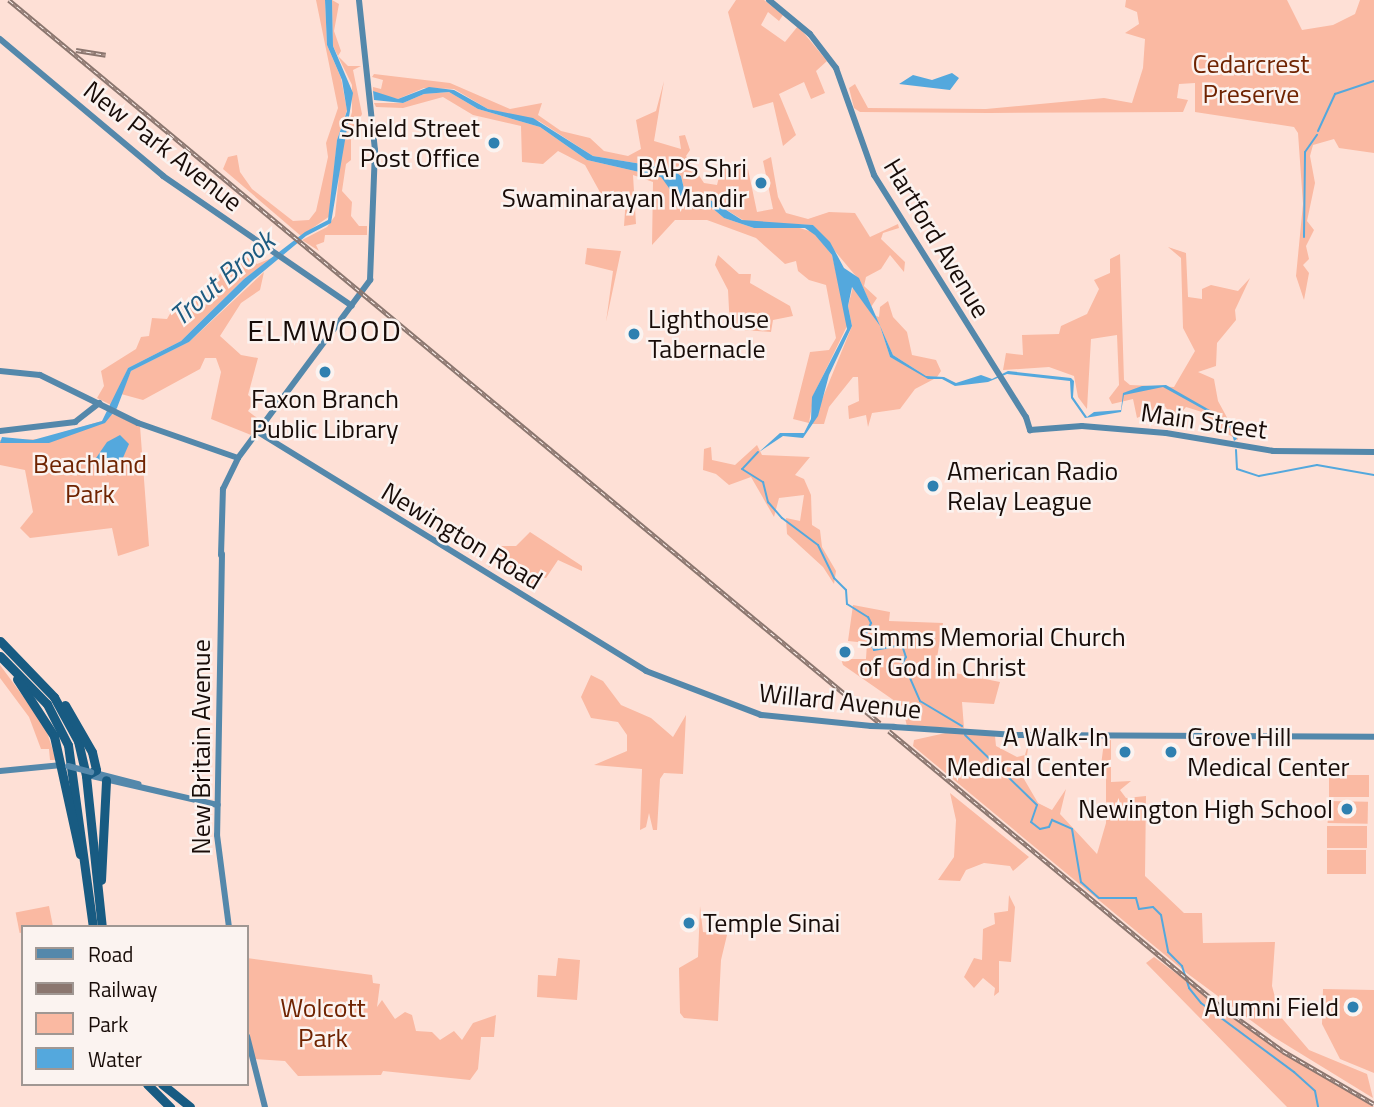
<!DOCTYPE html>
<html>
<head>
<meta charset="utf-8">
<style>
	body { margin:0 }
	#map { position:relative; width:1374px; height:1107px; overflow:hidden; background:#fee0d6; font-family:"Titillium Web",sans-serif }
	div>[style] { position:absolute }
	.green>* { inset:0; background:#fab9a2; transform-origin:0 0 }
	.water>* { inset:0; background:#54a8dd }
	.stream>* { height:2px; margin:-1px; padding:0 1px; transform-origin:1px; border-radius:1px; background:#54a8dd }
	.secondary>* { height:6px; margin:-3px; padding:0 3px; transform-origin:3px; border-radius:3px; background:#5488ab }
	.motorway>* { height:9px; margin:-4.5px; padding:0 4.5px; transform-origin:4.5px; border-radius:4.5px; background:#185b82 }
	.rail>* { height:4.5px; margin-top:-2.25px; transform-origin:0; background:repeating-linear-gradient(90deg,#fbf3f0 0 5px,#8b766f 0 10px); box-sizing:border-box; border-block:2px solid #8b766f }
	.secondary-bridge>* { height:6px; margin:-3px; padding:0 3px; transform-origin:3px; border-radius:3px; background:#5488ab }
	.dots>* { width:19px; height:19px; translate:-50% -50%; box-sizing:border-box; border:4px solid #fbf3f0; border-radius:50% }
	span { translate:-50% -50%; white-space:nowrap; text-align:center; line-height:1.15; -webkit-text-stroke:5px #fbf3f0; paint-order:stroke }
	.park-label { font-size:26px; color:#6f2301 }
	.poi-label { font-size:26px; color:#180c08 }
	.right { translate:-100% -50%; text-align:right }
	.left { translate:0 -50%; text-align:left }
	.street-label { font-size:26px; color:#180c08 }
	.water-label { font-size:28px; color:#1d5b80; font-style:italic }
	.quarter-label { font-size:30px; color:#180c08; letter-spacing:2px }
	.legend { position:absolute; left:21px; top:925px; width:228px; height:161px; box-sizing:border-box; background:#fbf3f0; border:2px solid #a09793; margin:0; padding:9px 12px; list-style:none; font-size:21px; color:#180c08 }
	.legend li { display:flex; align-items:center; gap:14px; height:35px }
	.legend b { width:35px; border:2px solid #a09793 }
</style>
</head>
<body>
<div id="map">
	<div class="green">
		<div style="clip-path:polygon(316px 0,325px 0,327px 45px,341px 78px,347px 110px,337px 140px,330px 216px,301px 236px,223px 169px,228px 157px,237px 155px,240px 172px,252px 189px,293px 221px,309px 220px,316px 211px,328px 157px,326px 143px,338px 108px)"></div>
		<div style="clip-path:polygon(332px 0,339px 4px,334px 31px,341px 51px,338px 56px,348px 66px,361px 66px,353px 70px,362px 114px,351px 139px,351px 160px,346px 164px,342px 191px,352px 202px,351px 216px,359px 226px,367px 226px,367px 235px,325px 235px,324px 242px,316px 245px,319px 251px,302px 240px,327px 227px,335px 216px,342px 145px,352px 112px,352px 85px,333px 46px)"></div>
		<div style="clip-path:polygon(736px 0,764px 0,783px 15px,779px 21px,768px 12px,761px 25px,785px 42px,798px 26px,827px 61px,816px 71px,825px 93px,811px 99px,804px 82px,779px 94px,796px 135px,783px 146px,773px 102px,753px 108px,728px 12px)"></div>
		<div style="clip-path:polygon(1126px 0,1287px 0,1302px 30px,1333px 25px,1355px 14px,1360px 0,1374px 0,1374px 153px,1339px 148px,1334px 139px,1313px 145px,1310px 156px,1315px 183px,1307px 221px,1314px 230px,1306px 246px,1309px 259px,1303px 265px,1309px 273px,1304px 300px,1296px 276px,1303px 204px,1298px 133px,1294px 127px,1195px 112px,1195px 83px,1179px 84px,1177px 98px,1188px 100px,1183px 112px,989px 113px,860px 112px,854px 108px,849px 88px,855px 84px,868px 108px,986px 109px,1104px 98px,1132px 103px,1143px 68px,1145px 39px,1125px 33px,1139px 24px,1137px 12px,1125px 7px)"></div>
		<div style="clip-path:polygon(374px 74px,450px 83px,510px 109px,542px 103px,538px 115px,561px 131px,590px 138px,604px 151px,628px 156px,641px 149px,636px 120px,656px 111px,664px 81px,654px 141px,681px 149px,679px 136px,685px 135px,690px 150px,686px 156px,704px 183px,717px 185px,722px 165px,748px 169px,757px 212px,773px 209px,763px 161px,771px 157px,778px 197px,786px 213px,808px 219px,829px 212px,855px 213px,870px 237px,898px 224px,899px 228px,883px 233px,881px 239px,905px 262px,904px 272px,890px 255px,881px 269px,866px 277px,864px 286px,877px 298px,871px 307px,876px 316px,879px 317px,880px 307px,888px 301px,893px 317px,907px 332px,912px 355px,936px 360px,941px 371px,937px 377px,926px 376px,893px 355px,860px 281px,813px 225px,746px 222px,704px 196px,685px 193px,681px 176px,672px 169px,593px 156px,539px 121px,488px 109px,454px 89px,424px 88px,398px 99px,383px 96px,373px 91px,373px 87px,381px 89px,383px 80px,372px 77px)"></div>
		<div style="clip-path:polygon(449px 92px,478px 109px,540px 127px,587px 160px,661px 177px,680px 200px,705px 202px,724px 218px,754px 228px,796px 227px,813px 232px,832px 255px,848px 324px,814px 394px,809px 423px,793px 419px,810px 352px,829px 350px,836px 338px,826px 285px,809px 280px,798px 271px,796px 261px,785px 264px,756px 238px,707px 220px,675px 220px,652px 245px,653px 182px,633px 175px,636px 224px,624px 226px,626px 197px,601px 194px,585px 165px,558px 151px,543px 164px,522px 162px,521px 126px,473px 115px,443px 97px,403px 108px,376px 107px,374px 103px,403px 103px,424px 94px)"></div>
		<div style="clip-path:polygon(1168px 247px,1186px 253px,1188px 297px,1202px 299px,1202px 289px,1211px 285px,1238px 291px,1250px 278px,1235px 310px,1236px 320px,1217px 343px,1216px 366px,1198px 372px,1214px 379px,1218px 401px,1230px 423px,1239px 427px,1238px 440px,1209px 423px,1202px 412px,1186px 407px,1180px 414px,1171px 415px,1164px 405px,1137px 418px,1133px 399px,1112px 404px,1109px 398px,1119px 385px,1117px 335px,1091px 339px,1087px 409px,1078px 397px,1074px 376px,1049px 367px,1003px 370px,1006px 353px,1023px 355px,1022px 335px,1059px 334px,1061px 326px,1087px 314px,1099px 289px,1094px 280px,1110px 273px,1110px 259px,1120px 254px,1124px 380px,1130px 385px,1174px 387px,1195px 351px,1183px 328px,1181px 258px)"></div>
		<div style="clip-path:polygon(587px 248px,621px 251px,606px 322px,613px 271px,585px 264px)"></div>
		<div style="clip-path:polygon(243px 255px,257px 264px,274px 257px,244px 279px,181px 341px,128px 368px,111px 405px,97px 398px,104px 386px,101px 371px,136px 349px,141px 337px,149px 336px,152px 318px,167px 319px,175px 305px,206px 299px,224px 266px)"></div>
		<div style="clip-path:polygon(718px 255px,739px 274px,751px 274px,750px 283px,790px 306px,793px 316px,773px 320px,771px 332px,730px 329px,728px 290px,715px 265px)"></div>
		<div style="clip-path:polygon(264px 272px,260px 290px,241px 303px,220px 336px,241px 355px,258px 358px,248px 395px,255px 401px,248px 411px,261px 421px,251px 435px,211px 419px,221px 372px,216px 358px,205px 358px,200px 369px,143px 400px,121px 394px,131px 371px,189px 342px)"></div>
		<div style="clip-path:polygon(853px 287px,880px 326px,890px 357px,934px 379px,915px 389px,900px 409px,872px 413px,868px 427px,866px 415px,849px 419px,848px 406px,859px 401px,858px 377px,853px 377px,829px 407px,824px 424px,812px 424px,852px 326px,848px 306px)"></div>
		<div style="clip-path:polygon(110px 413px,140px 426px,149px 546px,118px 556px,112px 528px,30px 538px,20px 528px,33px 512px,25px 470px,0 465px,0 440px,54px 439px,60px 433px,102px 421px)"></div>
		<div style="clip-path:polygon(757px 445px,762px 455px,810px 457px,795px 475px,804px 479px,811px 495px,812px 525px,820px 530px,822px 547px,836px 571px,834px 584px,823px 567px,787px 534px,786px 518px,800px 521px,804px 495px,779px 498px,774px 517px,751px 477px,729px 485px,716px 474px,703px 470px,704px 449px,711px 447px,712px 460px,735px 465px)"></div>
		<div style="clip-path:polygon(530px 532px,582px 566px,582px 571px,558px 560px,546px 578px,540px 577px,532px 584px,498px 558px,488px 568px,500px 546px,516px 546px)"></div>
		<div style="clip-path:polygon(853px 605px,890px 612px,889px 621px,943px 623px,935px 669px,1000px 682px,994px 704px,962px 702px,964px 728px,907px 726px,902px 706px,843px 665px,841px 659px,866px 659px,867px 643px,848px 641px)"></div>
		<div style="clip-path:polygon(0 665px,45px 726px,56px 760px,50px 760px,49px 749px,41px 749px,29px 717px,0 678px)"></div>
		<div style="clip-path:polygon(591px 675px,603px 681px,621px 705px,651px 718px,673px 737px,686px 715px,683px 774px,664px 773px,660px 779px,657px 830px,653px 830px,649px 813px,646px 827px,640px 830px,642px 769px,594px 765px,627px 751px,627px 735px,618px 722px,591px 718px,581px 697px)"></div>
		<div style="clip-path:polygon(950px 732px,995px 736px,996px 746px,1017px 757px,1025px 755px,1029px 740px,1024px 779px,1038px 803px,1052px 810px,1066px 789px,1060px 814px,1097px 854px,1106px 823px,1106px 776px,1100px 773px,1104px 742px,1111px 740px,1111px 782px,1131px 781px,1120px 790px,1126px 798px,1146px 796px,1145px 876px,1184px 913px,1202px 913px,1203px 943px,1275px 942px,1272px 986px,1280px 1016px,1309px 1050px,1367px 1074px,1373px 1098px,1272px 1036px,1188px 974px,913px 746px,914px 740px)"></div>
		<div style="left:1329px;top:775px;width:40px;height:22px"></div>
		<div style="clip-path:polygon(950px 793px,1029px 857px,1013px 871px,1010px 866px,984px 863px,966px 870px,960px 881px,938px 880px,954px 857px,956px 820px)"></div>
		<div style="left:1328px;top:801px;width:40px;height:22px;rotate:1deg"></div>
		<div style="left:1327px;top:826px;width:40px;height:22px"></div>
		<div style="left:1327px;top:850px;width:39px;height:24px"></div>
		<div style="clip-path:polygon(1009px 895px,1015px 907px,1011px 962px,999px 961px,999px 992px,994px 996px,995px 988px,983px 978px,974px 988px,964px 977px,974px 958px,982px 960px,983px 929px,995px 924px,994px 913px,1008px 911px)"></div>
		<div style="left:49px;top:906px;width:21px;height:34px;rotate:79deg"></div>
		<div style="clip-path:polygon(700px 906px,703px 932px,727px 935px,721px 960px,718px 1021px,684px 1018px,680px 1013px,679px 968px,698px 957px)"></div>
		<div style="clip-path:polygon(1154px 957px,1281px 1052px,1374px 1107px,1287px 1107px,1146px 963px)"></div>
		<div style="clip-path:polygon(247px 958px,372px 975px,373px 983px,380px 984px,377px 1007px,382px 1000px,395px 1019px,405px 1012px,412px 1015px,416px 1031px,432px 1032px,440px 1040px,454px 1031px,462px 1040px,473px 1023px,496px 1015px,494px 1037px,481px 1037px,478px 1069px,470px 1080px,383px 1071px,381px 1075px,298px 1076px,285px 1061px,254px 1059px,247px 1021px)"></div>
		<div style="clip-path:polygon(558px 958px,580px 960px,577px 1000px,537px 997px,538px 975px,556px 976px)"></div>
		<div style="clip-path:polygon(1323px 989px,1374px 990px,1374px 1073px,1340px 1059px,1322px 1024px)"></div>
	</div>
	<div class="water">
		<div style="clip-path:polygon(325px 0,332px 0,333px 46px,353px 93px,331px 223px,306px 236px,253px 280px,189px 342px,131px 371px,117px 408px,105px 423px,49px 443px,0 443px,2px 437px,33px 440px,102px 421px,128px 368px,181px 341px,244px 279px,305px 232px,328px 220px,337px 140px,347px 111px,342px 80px,327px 45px)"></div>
		<div style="clip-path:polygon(952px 73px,959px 78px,950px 90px,899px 84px,913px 75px,932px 80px)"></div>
		<div style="clip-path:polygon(429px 87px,454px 90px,488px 109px,533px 118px,593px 156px,672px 169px,681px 176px,685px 193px,704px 196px,742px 220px,813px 225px,830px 242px,844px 268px,859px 278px,893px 355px,926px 376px,944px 377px,956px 383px,981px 375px,992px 379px,1008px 371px,1071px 378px,1074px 381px,1073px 397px,1087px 417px,1094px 412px,1121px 410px,1123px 393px,1142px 386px,1166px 385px,1215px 413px,1231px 425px,1237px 439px,1234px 441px,1230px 428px,1212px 414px,1163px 387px,1124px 395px,1121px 412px,1085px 418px,1071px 398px,1070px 381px,1007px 374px,988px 382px,955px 386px,942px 379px,928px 379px,890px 357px,880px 326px,852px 287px,848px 306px,852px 326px,829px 375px,818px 416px,803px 438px,783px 436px,759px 452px,780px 433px,804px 433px,811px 419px,812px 397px,847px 329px,832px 255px,815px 235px,805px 228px,754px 228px,724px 218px,705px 202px,677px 199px,661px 177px,587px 160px,540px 127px,478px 109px,449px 92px,424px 94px,403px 103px,374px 100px,373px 91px,398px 99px)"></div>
		<div style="clip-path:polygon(120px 435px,129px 444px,122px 460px,112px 468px,95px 466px,94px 461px,107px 442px)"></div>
	</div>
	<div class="stream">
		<div style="left:1318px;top:131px;width:41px;rotate:-65.3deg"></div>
		<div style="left:1335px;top:94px;width:41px;rotate:-18.4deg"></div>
		<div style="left:1304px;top:237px;width:85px;rotate:-89.3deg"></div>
		<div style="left:1305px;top:152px;width:21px;rotate:-55deg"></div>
		<div style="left:1236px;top:450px;width:19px;rotate:87deg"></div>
		<div style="left:1237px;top:469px;width:23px;rotate:18deg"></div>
		<div style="left:1259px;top:476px;width:59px;rotate:-10.7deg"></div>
		<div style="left:1317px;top:465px;width:58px;rotate:10deg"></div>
		<div style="left:758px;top:452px;width:23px;rotate:133deg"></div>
		<div style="left:742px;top:469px;width:25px;rotate:32deg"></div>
		<div style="left:763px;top:482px;width:21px;rotate:76deg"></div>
		<div style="left:768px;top:502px;width:21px;rotate:49deg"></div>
		<div style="left:782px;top:518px;width:45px;rotate:36.9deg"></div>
		<div style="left:818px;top:545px;width:37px;rotate:64deg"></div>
		<div style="left:834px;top:578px;width:17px;rotate:45deg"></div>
		<div style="left:846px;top:590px;width:14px;rotate:86deg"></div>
		<div style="left:847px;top:604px;width:25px;rotate:32deg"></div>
		<div style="left:868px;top:617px;width:7px;rotate:63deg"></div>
		<div style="left:871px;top:623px;width:12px;rotate:114deg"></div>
		<div style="left:866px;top:634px;width:18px;rotate:63deg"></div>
		<div style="left:874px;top:650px;width:28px;rotate:-10deg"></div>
		<div style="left:902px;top:645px;width:13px;rotate:72deg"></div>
		<div style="left:906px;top:657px;width:6px;rotate:121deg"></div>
		<div style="left:903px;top:662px;width:43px;rotate:66.4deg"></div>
		<div style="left:920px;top:701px;width:49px;rotate:30.8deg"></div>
		<div style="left:965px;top:735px;width:100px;rotate:44.2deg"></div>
		<div style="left:1037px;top:805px;width:18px;rotate:109deg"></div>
		<div style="left:1031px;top:822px;width:11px;rotate:38deg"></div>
		<div style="left:1040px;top:829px;width:9px;rotate:-13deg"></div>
		<div style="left:1049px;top:827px;width:8px;rotate:-67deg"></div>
		<div style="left:1052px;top:820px;width:22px;rotate:24deg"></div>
		<div style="left:1072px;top:829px;width:54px;rotate:80.4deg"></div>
		<div style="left:1081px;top:882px;width:24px;rotate:42deg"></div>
		<div style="left:1099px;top:898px;width:37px"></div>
		<div style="left:1136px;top:898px;width:11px;rotate:75deg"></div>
		<div style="left:1139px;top:909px;width:14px;rotate:-8deg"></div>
		<div style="left:1153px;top:907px;width:11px;rotate:45deg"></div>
		<div style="left:1161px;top:915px;width:38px;rotate:79deg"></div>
		<div style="left:1168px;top:952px;width:20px;rotate:45deg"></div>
		<div style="left:1182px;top:966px;width:23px;rotate:72deg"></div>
		<div style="left:1189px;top:988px;width:19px;rotate:51deg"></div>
		<div style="left:1201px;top:1003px;width:116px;rotate:36.6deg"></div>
		<div style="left:1294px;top:1072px;width:28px;rotate:42deg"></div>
		<div style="left:1315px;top:1091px;width:16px;rotate:79deg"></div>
	</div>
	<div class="secondary">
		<div style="left:769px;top:0;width:53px;rotate:39.7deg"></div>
		<div style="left:810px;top:34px;width:43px;rotate:52.6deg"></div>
		<div style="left:836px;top:68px;width:114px;rotate:70.4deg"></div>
		<div style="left:874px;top:175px;width:286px;rotate:57.9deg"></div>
		<div style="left:1026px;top:417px;width:14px;rotate:73deg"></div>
		<div style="left:1030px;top:430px;width:52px;rotate:-4.4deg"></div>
		<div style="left:1082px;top:426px;width:84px;rotate:4.8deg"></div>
		<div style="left:1166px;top:433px;width:109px;rotate:9.5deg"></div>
		<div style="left:1273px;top:451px;width:101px;rotate:0.6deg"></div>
		<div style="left:0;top:39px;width:213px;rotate:40deg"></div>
		<div style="left:163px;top:176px;width:229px;rotate:34.5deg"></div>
		<div style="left:0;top:371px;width:40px;rotate:5.7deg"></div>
		<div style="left:40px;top:375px;width:109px;rotate:26.1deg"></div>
		<div style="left:138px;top:423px;width:106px;rotate:19.3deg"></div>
		<div style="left:0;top:431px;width:76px;rotate:-6.8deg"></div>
		<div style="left:75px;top:422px;width:31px;rotate:-38deg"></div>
		<div style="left:258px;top:432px;width:456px;rotate:31.6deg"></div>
		<div style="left:646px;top:671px;width:123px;rotate:20.9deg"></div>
		<div style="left:761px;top:715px;width:111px;rotate:5.7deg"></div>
		<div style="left:238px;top:458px;width:222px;rotate:-53.4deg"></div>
		<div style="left:370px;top:280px;width:130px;rotate:-87.8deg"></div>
		<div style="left:375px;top:150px;width:151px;rotate:-96.1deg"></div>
		<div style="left:222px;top:554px;width:281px;rotate:91deg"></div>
		<div style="left:217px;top:835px;width:93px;rotate:82.6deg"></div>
		<div style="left:221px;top:555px;width:66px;rotate:-88.3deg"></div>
		<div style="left:223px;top:489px;width:34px;rotate:-64deg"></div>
		<div style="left:894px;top:727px;width:122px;rotate:3.8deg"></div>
		<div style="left:1016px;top:735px;width:358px;rotate:0.3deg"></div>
		<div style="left:0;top:771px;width:62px;rotate:-5.5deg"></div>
		<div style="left:91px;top:772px;width:49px;rotate:14.3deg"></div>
		<div style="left:92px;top:776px;width:129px;rotate:13deg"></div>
		<div style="left:247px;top:1036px;width:73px;rotate:75.8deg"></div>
	</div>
	<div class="motorway">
		<div style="left:0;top:641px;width:78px;rotate:46deg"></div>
		<div style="left:54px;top:697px;width:50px;rotate:61.4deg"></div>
		<div style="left:78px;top:741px;width:36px;rotate:77deg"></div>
		<div style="left:86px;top:776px;width:152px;rotate:84deg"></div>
		<div style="left:0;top:656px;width:67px;rotate:45.6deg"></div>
		<div style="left:47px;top:704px;width:46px;rotate:62.9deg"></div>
		<div style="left:68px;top:745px;width:184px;rotate:82.2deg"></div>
		<div style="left:17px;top:679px;width:68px;rotate:57deg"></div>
		<div style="left:54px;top:736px;width:121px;rotate:77.6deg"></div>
		<div style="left:65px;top:705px;width:54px;rotate:60.1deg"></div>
		<div style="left:92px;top:752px;width:18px;rotate:77deg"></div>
		<div style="left:96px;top:770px;width:10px;rotate:151deg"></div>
		<div style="left:101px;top:880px;width:100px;rotate:-87.1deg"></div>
		<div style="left:147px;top:1084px;width:33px;rotate:45deg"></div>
		<div style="left:162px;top:1084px;width:36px;rotate:39deg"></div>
	</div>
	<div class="rail">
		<div style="left:9px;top:0;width:1132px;rotate:39.7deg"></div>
		<div style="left:76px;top:50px;width:30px;rotate:9deg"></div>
		<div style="left:889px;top:731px;width:429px;rotate:39.7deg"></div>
		<div style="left:1219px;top:1005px;width:79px;rotate:35.7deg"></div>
		<div style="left:1283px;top:1051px;width:105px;rotate:30.2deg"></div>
	</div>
	<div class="secondary-bridge">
		<div style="left:871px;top:726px;width:23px;rotate:2deg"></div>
		<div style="left:68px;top:766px;width:24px;rotate:15deg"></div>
	</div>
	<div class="dots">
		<div style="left:494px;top:143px;background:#2e80b0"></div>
		<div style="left:761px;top:183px;background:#2e80b0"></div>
		<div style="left:634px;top:334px;background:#2e80b0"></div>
		<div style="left:325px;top:372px;background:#2e80b0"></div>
		<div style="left:933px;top:486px;background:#2e80b0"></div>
		<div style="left:845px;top:652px;background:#2e80b0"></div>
		<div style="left:1125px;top:752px;background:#2e80b0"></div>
		<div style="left:1171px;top:752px;background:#2e80b0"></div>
		<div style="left:1347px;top:809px;background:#2e80b0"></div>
		<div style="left:689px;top:923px;background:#2e80b0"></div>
		<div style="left:1353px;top:1007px;background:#2e80b0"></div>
	</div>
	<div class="park-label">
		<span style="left:1251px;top:79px">Cedarcrest<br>Preserve</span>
		<span style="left:90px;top:479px">Beachland<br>Park</span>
		<span style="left:323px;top:1023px">Wolcott<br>Park</span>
	</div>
	<div class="poi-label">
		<span class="right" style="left:480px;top:143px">Shield Street<br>Post Office</span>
		<span class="right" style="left:747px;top:183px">BAPS Shri<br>Swaminarayan Mandir</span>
		<span class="left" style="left:648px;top:334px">Lighthouse<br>Tabernacle</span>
		<span style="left:325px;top:414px">Faxon Branch<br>Public Library</span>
		<span class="left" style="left:947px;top:486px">American Radio<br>Relay League</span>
		<span class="left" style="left:859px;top:652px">Simms Memorial Church<br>of God in Christ</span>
		<span class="right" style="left:1109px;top:752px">A Walk-In<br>Medical Center</span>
		<span class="left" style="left:1187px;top:752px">Grove Hill<br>Medical Center</span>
		<span class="right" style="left:1333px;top:809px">Newington High School</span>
		<span class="left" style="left:703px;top:923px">Temple Sinai</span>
		<span class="right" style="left:1339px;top:1007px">Alumni Field</span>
	</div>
	<div class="street-label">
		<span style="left:163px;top:146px;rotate:38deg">New Park Avenue</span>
		<span style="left:937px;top:238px;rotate:59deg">Hartford Avenue</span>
		<span style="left:1204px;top:421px;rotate:8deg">Main Street</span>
		<span style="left:462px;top:536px;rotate:31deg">Newington Road</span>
		<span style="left:840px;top:701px;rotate:6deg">Willard Avenue</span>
		<span style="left:201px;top:747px;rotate:-90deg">New Britain Avenue</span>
	</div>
	<div class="water-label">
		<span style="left:222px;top:278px;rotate:-41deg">Trout Brook</span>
	</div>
	<div class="quarter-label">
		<span style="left:325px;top:330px">ELMWOOD</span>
	</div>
	<ul class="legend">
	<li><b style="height:9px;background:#5488ab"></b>Road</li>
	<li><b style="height:9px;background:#8b766f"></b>Railway</li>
	<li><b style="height:19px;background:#fab9a2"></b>Park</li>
	<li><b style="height:19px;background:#54a8dd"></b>Water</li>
	</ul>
</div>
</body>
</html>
